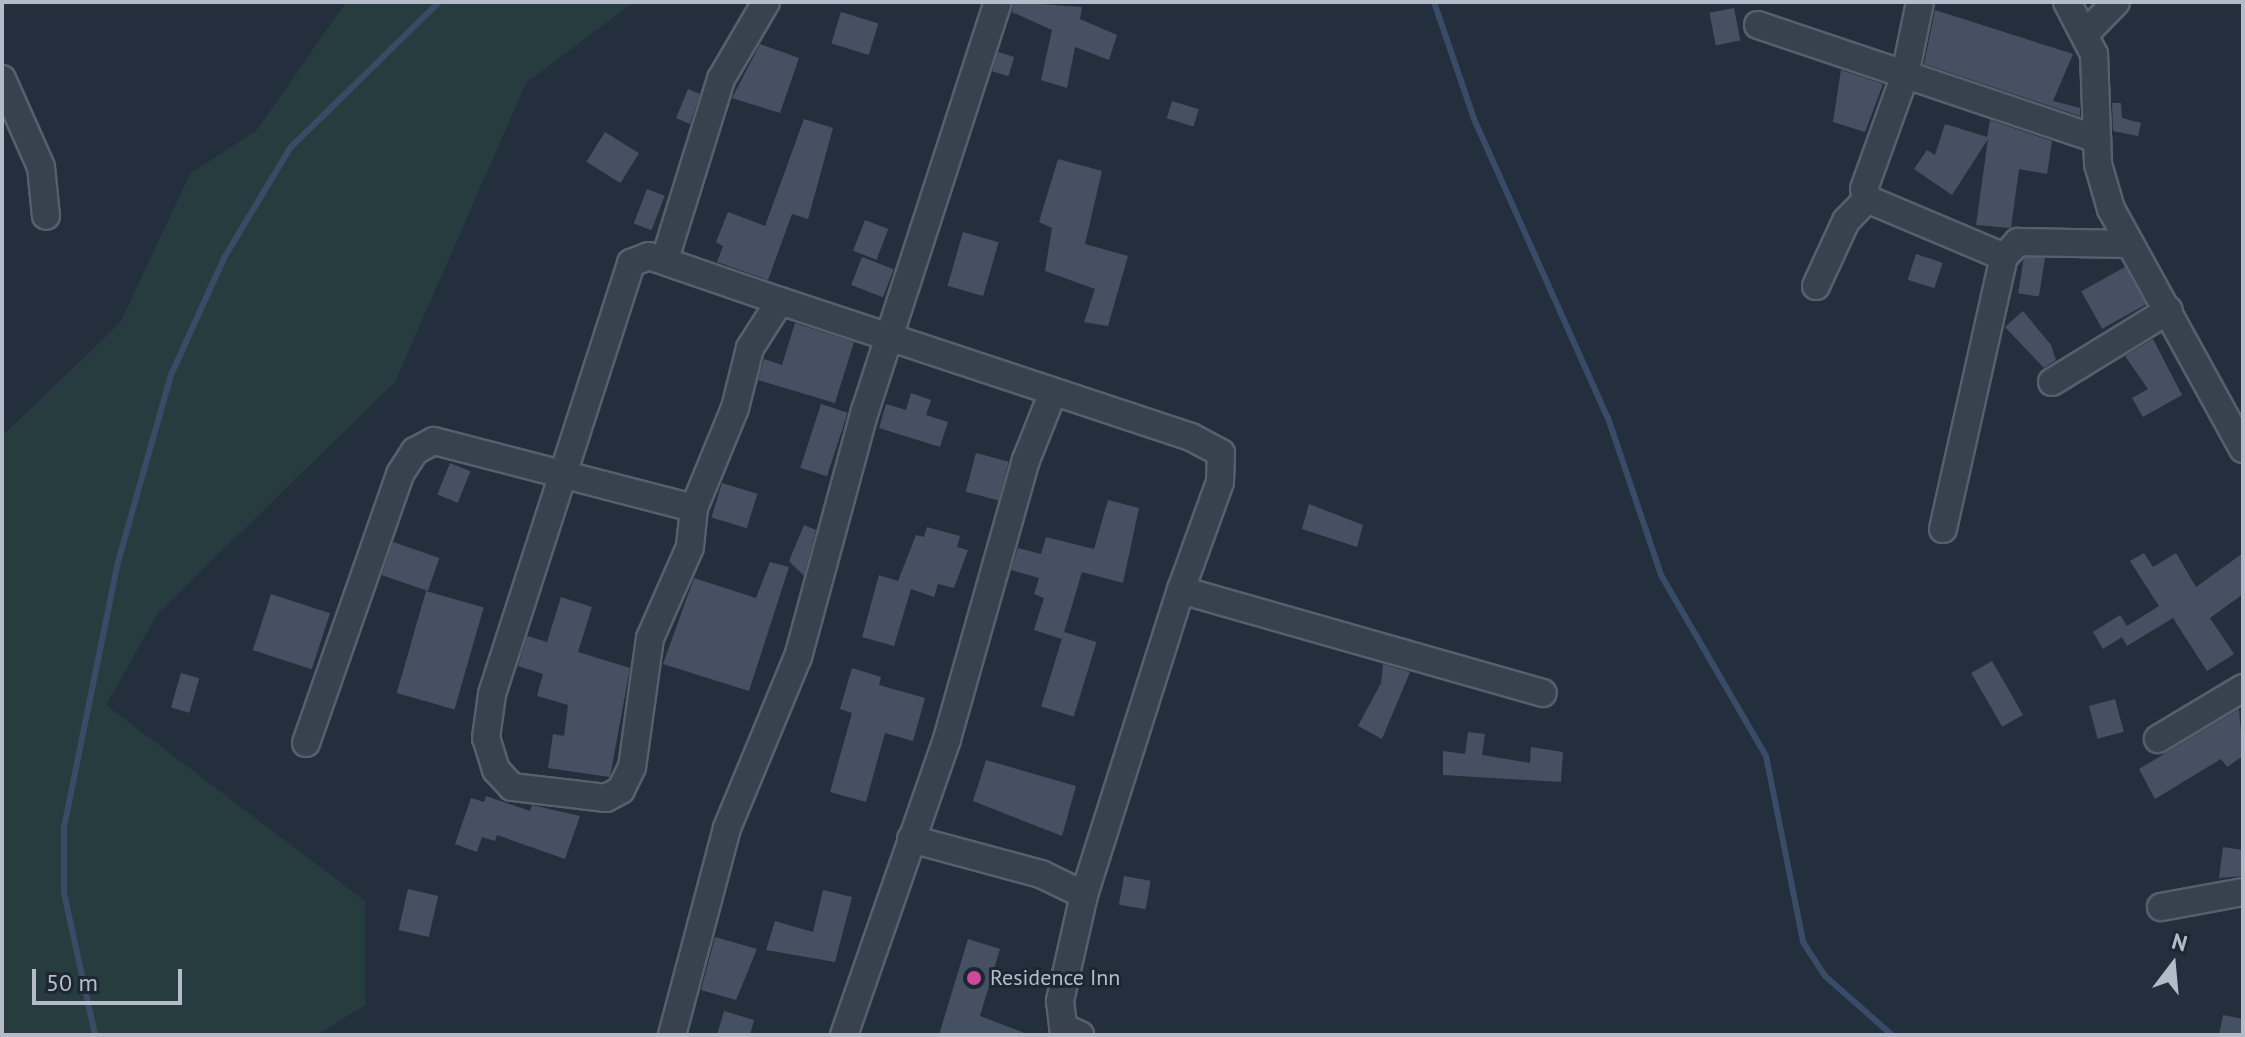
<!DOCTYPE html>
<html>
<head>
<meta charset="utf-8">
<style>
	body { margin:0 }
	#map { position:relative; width:2245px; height:1037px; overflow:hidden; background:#242f3e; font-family:"PT Sans",sans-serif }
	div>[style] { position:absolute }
	.green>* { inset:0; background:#263c3f }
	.stream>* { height:6px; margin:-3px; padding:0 3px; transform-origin:3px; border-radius:3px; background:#394c67 }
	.building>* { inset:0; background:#455162; transform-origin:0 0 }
	.roads { filter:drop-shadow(2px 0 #565f6c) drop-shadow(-2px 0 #565f6c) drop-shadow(0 2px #565f6c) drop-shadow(0 -2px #565f6c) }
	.minor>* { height:26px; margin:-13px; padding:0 13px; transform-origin:13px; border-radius:13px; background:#38414e }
	.dots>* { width:22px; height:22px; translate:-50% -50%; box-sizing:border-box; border:4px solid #1d2633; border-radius:50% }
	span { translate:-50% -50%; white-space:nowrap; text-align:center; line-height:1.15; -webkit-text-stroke:6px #1d2633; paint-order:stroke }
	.poi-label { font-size:22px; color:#b4bcc9 }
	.left { translate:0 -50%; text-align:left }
	.frame { position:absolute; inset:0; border:4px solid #b4bcc9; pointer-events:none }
	.north { position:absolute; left:2133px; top:925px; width:80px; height:80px; -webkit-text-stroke:6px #1d2633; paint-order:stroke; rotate:16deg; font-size:22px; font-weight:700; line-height:32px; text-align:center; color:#b4bcc9 }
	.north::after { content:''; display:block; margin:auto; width:28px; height:36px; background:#b4bcc9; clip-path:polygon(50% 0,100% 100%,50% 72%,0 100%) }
	.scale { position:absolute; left:32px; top:969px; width:150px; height:36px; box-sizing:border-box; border:4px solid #b4bcc9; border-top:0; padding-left:10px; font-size:24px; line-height:28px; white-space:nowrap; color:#b4bcc9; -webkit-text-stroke:6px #1d2633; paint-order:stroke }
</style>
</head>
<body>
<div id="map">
	<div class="green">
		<div style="clip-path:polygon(346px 2px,634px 2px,526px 83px,395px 382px,158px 613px,106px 705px,365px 901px,365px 1005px,317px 1035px,2px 1035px,2px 436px,120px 323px,190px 174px,257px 130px)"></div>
	</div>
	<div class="stream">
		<div style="left:1434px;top:2px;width:124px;rotate:71.1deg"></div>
		<div style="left:1474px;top:119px;width:328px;rotate:65.9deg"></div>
		<div style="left:1608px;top:418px;width:166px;rotate:71.3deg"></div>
		<div style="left:1661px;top:575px;width:209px;rotate:59.9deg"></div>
		<div style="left:1766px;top:756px;width:190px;rotate:78.7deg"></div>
		<div style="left:1803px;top:942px;width:40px;rotate:57.1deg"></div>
		<div style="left:1825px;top:976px;width:89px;rotate:41.4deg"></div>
		<div style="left:95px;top:1035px;width:145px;rotate:-102.3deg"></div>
		<div style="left:64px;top:893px;width:66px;rotate:-90deg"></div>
		<div style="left:64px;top:827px;width:270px;rotate:-78.5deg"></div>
		<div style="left:118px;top:562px;width:194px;rotate:-74.2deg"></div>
		<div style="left:171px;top:375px;width:128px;rotate:-65.6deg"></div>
		<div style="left:224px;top:258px;width:128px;rotate:-59deg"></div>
		<div style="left:290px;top:148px;width:209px;rotate:-44.4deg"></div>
	</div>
	<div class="building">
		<div style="clip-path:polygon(1014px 2px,1082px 7px,1080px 19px,1117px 35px,1109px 60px,1075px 47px,1067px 88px,1041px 80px,1052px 30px,1012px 12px)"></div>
		<div style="left:1734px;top:8px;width:33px;height:25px;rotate:79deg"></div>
		<div style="clip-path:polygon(1935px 10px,2073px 54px,2053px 101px,2080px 108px,2080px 116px,1924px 64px)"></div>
		<div style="left:841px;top:12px;width:39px;height:33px;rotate:17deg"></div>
		<div style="clip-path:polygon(760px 44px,799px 58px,780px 113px,732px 98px)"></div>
		<div style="left:998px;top:52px;width:17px;height:20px;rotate:17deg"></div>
		<div style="clip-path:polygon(1841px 70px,1883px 84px,1865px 132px,1833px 122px)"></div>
		<div style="clip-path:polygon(688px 89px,700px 94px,690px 124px,676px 118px)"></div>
		<div style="left:1172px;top:101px;width:28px;height:18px;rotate:17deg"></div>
		<div style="clip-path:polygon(2112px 103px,2121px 103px,2122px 118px,2141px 123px,2138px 136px,2113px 131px)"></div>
		<div style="clip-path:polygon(804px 119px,833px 128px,808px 219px,792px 214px,768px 280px,717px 262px,723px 246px,716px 242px,728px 212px,765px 226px)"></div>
		<div style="clip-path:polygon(1990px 120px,2052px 141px,2047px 174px,2019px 169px,2011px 228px,1976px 225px,1988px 139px,1952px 195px,1914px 169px,1927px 150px,1935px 155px,1945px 124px,1987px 137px)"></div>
		<div style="left:605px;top:132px;width:40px;height:35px;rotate:32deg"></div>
		<div style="clip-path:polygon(1058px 159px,1102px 171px,1085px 244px,1128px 256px,1108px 326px,1084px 322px,1095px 289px,1045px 271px,1052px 228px,1039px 222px)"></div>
		<div style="left:647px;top:189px;width:19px;height:37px;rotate:21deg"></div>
		<div style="left:865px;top:220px;width:25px;height:33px;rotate:21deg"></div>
		<div style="left:963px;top:232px;width:37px;height:56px;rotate:16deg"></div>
		<div style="left:1916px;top:254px;width:28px;height:27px;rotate:18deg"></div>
		<div style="left:862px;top:257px;width:34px;height:30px;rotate:21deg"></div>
		<div style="left:2045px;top:258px;width:39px;height:21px;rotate:99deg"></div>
		<div style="left:2125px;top:267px;width:43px;height:50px;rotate:61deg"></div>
		<div style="clip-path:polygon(2023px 311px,2051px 345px,2056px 360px,2044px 368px,2005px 327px)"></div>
		<div style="clip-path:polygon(795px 323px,854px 342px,835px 403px,758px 380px,764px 359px,782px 365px)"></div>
		<div style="clip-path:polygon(2153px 339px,2182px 395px,2143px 417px,2132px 398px,2148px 389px,2125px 356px)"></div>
		<div style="clip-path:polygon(911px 393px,931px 400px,926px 415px,948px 422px,940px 447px,879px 428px,886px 404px,906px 410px)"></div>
		<div style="left:821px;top:404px;width:28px;height:67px;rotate:18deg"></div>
		<div style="left:976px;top:453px;width:34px;height:40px;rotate:15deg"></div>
		<div style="left:450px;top:463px;width:22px;height:34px;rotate:22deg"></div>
		<div style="left:722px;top:483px;width:37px;height:36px;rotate:17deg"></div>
		<div style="clip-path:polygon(1108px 500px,1139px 508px,1123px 583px,1082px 572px,1062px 639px,1034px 630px,1044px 598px,1034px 594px,1039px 578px,1011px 570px,1018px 548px,1041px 554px,1046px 537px,1094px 549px)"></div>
		<div style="clip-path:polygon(1309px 504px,1363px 525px,1357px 547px,1302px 529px)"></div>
		<div style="clip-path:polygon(804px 525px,816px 530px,804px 576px,789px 561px)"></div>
		<div style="clip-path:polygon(927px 527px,960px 536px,957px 547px,968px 550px,954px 588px,938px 584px,934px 597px,911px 589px,894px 646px,862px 637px,879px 575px,898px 581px,916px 535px,924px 537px)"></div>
		<div style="left:393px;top:542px;width:49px;height:35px;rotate:19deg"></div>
		<div style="clip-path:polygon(2144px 553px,2153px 567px,2176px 553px,2196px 587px,2243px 553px,2243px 594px,2210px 618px,2234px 654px,2207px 671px,2173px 618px,2127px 646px,2122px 637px,2103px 649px,2093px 632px,2120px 615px,2127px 626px,2159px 606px,2130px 561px)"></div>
		<div style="clip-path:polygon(770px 562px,789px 567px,749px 691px,663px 664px,694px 578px,756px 598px)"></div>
		<div style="left:426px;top:591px;width:60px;height:106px;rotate:16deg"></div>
		<div style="left:271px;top:594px;width:62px;height:59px;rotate:18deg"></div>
		<div style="clip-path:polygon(561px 597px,592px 607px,578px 652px,630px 668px,610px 777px,548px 768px,553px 734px,564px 736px,568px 705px,537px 696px,543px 674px,518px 666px,527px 636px,547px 642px)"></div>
		<div style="left:1064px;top:632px;width:34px;height:78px;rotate:17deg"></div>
		<div style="left:1992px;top:661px;width:62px;height:24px;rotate:60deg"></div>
		<div style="clip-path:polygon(1383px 664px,1410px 672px,1382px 739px,1358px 726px,1381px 683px)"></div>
		<div style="clip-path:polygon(852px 668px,881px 677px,879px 685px,925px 698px,913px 741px,885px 733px,866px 802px,830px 792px,852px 713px,840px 709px)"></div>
		<div style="left:181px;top:673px;width:19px;height:36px;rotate:16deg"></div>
		<div style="left:2115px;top:699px;width:34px;height:27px;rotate:75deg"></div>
		<div style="clip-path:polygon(2239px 709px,2243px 756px,2227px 767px,2221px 759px,2155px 799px,2139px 769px)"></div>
		<div style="clip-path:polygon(1468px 732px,1485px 734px,1482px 755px,1530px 763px,1531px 747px,1563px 752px,1561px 782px,1443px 775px,1443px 751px,1465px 754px)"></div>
		<div style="clip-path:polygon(986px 760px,1076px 786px,1062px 836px,973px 801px)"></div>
		<div style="clip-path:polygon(486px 796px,530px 811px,532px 805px,580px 816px,565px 859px,497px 835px,495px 841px,482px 837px,477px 852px,455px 844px,471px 798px,484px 802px)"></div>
		<div style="clip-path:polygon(2223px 847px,2243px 850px,2243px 876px,2219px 878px)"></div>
		<div style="left:1124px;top:876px;width:27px;height:29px;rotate:10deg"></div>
		<div style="left:408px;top:889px;width:31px;height:42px;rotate:13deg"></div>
		<div style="clip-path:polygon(823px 890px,852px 897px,835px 962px,766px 950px,775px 921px,813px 932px)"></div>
		<div style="clip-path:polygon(715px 937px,757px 949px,736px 1000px,701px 990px)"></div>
		<div style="clip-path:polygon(968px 939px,1000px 949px,980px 1016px,1030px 1035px,939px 1035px)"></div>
		<div style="clip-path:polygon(724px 1011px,754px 1020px,750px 1035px,717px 1035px)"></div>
		<div style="clip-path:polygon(2223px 1015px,2243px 1019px,2243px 1035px,2219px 1035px)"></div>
	</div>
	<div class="roads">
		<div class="minor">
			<div style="left:1920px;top:2px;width:75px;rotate:101.6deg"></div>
			<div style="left:1905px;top:75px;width:121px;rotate:109.8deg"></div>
			<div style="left:1864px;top:189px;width:10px;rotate:73deg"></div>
			<div style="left:1867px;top:199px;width:149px;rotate:22.9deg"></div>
			<div style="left:2067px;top:2px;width:59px;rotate:62.6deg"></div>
			<div style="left:2094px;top:54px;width:110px;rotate:87.9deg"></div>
			<div style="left:2098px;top:164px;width:47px;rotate:73.9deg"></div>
			<div style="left:2111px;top:209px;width:274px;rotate:61.2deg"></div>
			<div style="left:1758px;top:25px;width:358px;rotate:18.6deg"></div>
			<div style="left:2086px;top:33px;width:43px;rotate:-45.9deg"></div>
			<div style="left:2px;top:79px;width:96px;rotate:66.1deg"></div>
			<div style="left:41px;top:167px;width:49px;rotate:84.2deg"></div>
			<div style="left:649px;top:256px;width:139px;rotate:19deg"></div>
			<div style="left:780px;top:301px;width:56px;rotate:122.6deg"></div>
			<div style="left:750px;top:348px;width:62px;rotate:104deg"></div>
			<div style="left:735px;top:408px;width:108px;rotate:112.3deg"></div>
			<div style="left:694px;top:508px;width:39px;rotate:96deg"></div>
			<div style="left:690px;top:547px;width:99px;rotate:113.7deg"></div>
			<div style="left:650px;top:638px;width:130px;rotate:97.9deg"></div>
			<div style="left:632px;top:767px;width:25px;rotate:116deg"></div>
			<div style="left:621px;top:790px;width:17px;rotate:152deg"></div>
			<div style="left:606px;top:798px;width:95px;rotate:-173.3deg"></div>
			<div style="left:512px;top:787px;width:23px;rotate:-133deg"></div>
			<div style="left:496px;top:770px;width:34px;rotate:-107deg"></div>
			<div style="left:486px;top:738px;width:44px;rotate:-82.2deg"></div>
			<div style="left:492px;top:694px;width:453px;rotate:-72.1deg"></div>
			<div style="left:631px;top:263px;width:19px;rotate:-21deg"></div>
			<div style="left:665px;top:259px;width:189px;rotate:-72.7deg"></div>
			<div style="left:721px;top:79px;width:89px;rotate:-59.7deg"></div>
			<div style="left:1816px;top:286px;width:72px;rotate:-65.2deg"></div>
			<div style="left:1846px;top:221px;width:30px;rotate:-46deg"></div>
			<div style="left:780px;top:301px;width:433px;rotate:18.3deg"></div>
			<div style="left:1191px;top:437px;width:34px;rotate:28deg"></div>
			<div style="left:1221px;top:453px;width:29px;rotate:92deg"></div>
			<div style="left:1220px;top:482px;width:115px;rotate:109.9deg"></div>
			<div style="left:1181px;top:590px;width:376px;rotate:15.9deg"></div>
			<div style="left:2052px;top:382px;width:137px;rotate:-31.6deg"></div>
			<div style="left:1943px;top:529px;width:279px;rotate:-77.4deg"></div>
			<div style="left:2004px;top:257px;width:21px;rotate:-47deg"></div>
			<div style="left:2018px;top:242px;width:110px;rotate:1deg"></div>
			<div style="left:2158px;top:739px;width:99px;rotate:-31deg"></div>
			<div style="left:306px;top:743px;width:285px;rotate:-70.7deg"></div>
			<div style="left:400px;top:474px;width:27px;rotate:-57deg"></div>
			<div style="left:415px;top:451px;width:21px;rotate:-28deg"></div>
			<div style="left:434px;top:441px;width:268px;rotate:14.5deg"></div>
			<div style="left:911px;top:839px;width:135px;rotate:15.1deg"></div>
			<div style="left:1041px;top:874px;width:48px;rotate:26deg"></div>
			<div style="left:1084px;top:895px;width:109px;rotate:102.8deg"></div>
			<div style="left:1060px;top:1001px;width:26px;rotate:83deg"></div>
			<div style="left:1063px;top:1027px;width:19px;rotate:25deg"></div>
			<div style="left:1084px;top:895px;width:320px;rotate:-72.4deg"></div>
			<div style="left:2161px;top:907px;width:83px;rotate:-10.4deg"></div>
			<div style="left:672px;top:1035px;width:214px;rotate:-75.1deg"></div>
			<div style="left:727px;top:828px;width:185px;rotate:-67.5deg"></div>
			<div style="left:798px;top:657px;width:255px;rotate:-74.8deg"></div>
			<div style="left:865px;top:411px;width:430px;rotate:-72deg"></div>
			<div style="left:844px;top:1035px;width:313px;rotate:-70.8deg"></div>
			<div style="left:947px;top:739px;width:290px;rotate:-74.2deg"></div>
			<div style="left:1026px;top:460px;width:73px;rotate:-68.3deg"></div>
		</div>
	</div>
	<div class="dots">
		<div style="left:974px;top:978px;background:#d1479c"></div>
	</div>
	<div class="poi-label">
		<span class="left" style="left:990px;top:978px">Residence Inn</span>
	</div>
	<div class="frame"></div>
	<div class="north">N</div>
	<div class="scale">50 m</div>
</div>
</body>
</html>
